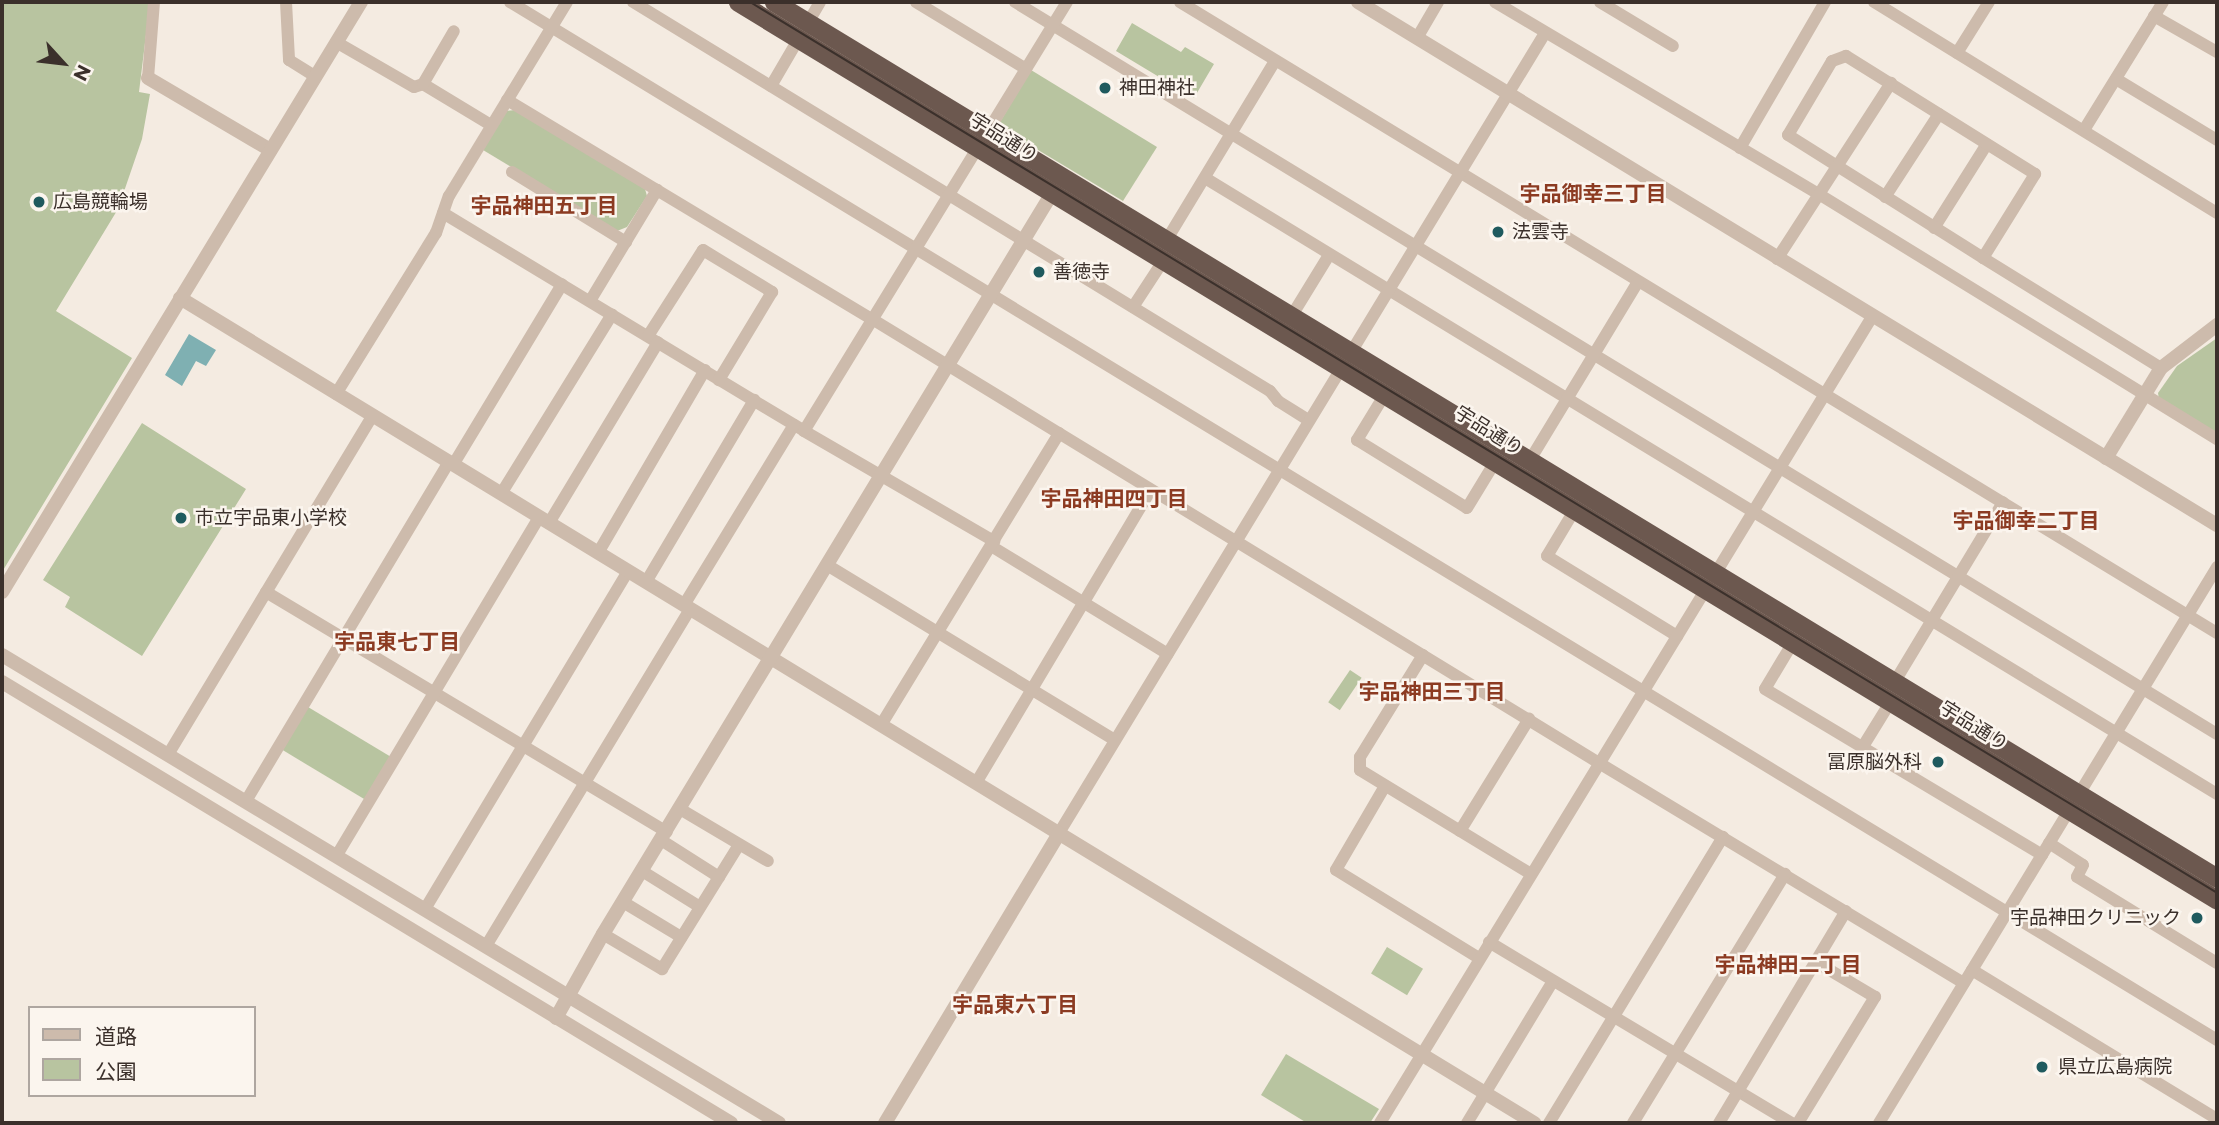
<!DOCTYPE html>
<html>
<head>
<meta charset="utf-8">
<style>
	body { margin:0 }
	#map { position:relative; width:2219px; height:1125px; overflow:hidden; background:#f4ebe1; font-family:Montserrat,"Noto Sans JP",sans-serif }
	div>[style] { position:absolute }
	.green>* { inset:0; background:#b8c4a0; transform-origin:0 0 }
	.water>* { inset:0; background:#7fb0b2 }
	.minor>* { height:12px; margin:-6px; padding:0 6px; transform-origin:6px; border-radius:6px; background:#cdbbac }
	.tertiary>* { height:14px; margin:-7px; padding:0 7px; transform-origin:7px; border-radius:7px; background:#cdbbac }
	.trunk>* { height:19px; margin:-9.5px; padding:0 9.5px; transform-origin:9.5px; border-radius:9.5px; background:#6c584f }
	.tram>* { height:2px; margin:-1px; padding:0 1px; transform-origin:1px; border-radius:1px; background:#3b302b }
	.dots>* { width:19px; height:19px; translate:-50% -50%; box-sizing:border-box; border:4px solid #fbf5ee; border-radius:50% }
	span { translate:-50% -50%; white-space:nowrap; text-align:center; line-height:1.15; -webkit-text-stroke:5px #fbf5ee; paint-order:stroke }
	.poi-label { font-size:19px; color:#3b302b }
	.left { translate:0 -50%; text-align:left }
	.right { translate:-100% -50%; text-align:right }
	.street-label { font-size:19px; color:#3b302b }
	.neighbourhood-label { font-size:21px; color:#8c3b22; font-weight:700 }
	.frame { position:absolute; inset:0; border:4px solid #3b302b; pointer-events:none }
	.legend { position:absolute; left:28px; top:1006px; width:228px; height:91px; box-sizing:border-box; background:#fbf5ee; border:2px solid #aea6a0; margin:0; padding:9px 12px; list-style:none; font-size:21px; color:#3b302b }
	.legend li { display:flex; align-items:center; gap:14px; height:35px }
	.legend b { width:35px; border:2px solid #aea6a0 }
	.north { position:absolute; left:28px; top:28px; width:70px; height:70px; -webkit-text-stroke:5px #fbf5ee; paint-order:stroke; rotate:117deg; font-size:19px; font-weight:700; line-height:28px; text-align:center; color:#3b302b }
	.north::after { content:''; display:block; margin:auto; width:24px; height:32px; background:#3b302b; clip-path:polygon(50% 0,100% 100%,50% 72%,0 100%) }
</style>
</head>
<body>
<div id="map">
	<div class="green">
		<div style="clip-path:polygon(2px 2px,150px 2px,139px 92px,150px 94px,142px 139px,118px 209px,56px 311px,132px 358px,2px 572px)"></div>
		<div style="clip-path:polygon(1132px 23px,1181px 52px,1185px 47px,1214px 64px,1194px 98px,1116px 51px)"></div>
		<div style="clip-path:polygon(1031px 70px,1157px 147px,1123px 201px,1003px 129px,1000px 122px)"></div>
		<div style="clip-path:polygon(515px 110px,645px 189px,647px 196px,627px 227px,617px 231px,483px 150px,506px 111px)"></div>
		<div style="clip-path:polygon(2217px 338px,2217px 435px,2159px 399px,2158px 393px,2177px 366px)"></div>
		<div style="clip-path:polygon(142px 423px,246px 489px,142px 656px,65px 607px,70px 597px,43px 580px)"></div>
		<div style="left:1350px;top:670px;width:14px;height:39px;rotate:34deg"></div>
		<div style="left:308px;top:707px;width:96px;height:50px;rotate:31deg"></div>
		<div style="left:1387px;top:947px;width:42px;height:31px;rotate:31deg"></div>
		<div style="clip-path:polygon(1286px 1054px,1379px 1109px,1370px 1123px,1307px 1123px,1261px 1095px)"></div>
	</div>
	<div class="water">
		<div style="clip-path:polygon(189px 334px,216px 350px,206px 366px,196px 361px,182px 386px,165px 375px)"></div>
	</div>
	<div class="minor">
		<div style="left:286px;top:2px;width:58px;rotate:87deg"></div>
		<div style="left:289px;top:60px;width:31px;rotate:32deg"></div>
		<div style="left:510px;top:2px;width:1998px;rotate:31.3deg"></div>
		<div style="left:633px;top:2px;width:746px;rotate:31.41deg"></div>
		<div style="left:1270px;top:391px;width:13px;rotate:51deg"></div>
		<div style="left:1278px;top:401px;width:36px;rotate:32deg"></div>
		<div style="left:916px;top:2px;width:129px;rotate:31.3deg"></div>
		<div style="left:1015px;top:2px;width:1407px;rotate:31.34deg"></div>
		<div style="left:1180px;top:2px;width:1214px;rotate:31.32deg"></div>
		<div style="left:1495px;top:2px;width:374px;rotate:30.7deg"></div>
		<div style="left:1817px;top:193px;width:470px;rotate:31.6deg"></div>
		<div style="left:1600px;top:2px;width:85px;rotate:31.1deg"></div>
		<div style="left:1874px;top:2px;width:403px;rotate:31.6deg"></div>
		<div style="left:2154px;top:16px;width:73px;rotate:29.7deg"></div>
		<div style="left:1417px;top:38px;width:42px;rotate:-59.7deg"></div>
		<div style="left:336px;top:42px;width:90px;rotate:30deg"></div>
		<div style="left:414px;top:87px;width:9px;rotate:-18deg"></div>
		<div style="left:423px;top:84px;width:79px;rotate:31.1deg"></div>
		<div style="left:1957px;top:53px;width:60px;rotate:-57.9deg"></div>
		<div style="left:148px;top:78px;width:76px;rotate:-85.5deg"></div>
		<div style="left:2116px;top:79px;width:118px;rotate:31.1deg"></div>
		<div style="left:423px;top:84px;width:61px;rotate:-59.7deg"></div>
		<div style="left:771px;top:86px;width:97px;rotate:-59.7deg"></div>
		<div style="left:507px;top:100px;width:426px;rotate:31deg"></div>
		<div style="left:872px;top:319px;width:852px;rotate:31.41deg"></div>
		<div style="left:1599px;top:763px;width:426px;rotate:31.1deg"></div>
		<div style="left:2084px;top:130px;width:150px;rotate:-58.3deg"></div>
		<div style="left:1740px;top:148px;width:169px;rotate:-59.8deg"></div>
		<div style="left:512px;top:172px;width:134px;rotate:31.6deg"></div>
		<div style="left:1205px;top:178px;width:1185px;rotate:31.33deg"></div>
		<div style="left:1885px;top:197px;width:99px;rotate:-57deg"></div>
		<div style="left:443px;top:213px;width:422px;rotate:31.1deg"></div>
		<div style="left:804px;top:431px;width:220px;rotate:30.1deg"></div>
		<div style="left:1934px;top:228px;width:99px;rotate:-57.8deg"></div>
		<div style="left:1166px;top:241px;width:210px;rotate:-58.8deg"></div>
		<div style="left:1983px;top:258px;width:99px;rotate:-58.2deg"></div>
		<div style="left:2035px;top:174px;width:223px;rotate:-148deg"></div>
		<div style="left:1846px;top:56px;width:15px;rotate:160deg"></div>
		<div style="left:1832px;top:61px;width:86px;rotate:120.7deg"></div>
		<div style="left:1788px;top:135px;width:231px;rotate:32.2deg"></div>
		<div style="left:1983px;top:258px;width:209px;rotate:31.7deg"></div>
		<div style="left:1777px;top:259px;width:210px;rotate:-57.1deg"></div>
		<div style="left:590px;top:301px;width:130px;rotate:-58.9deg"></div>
		<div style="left:1133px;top:307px;width:55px;rotate:-56.9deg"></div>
		<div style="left:1291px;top:317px;width:73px;rotate:-58.5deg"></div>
		<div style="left:648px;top:336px;width:102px;rotate:-57.4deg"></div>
		<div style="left:703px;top:250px;width:81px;rotate:31.3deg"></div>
		<div style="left:772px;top:292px;width:103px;rotate:121.1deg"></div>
		<div style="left:336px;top:394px;width:190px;rotate:-58.2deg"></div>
		<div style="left:436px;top:233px;width:39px;rotate:-71deg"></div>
		<div style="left:449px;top:196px;width:227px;rotate:-58.7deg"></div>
		<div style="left:1385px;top:394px;width:54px;rotate:121.3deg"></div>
		<div style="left:1357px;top:440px;width:129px;rotate:31.7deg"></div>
		<div style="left:1467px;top:508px;width:54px;rotate:-58.7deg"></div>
		<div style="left:804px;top:431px;width:503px;rotate:-58.49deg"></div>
		<div style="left:1530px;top:460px;width:208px;rotate:-58.8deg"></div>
		<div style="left:453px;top:465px;width:211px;rotate:-58.9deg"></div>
		<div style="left:501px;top:494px;width:211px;rotate:-58.3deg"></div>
		<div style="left:1574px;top:511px;width:52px;rotate:121deg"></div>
		<div style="left:1547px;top:556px;width:153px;rotate:31.6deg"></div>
		<div style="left:549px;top:523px;width:211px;rotate:-58.9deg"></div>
		<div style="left:991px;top:546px;width:207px;rotate:31.4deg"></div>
		<div style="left:598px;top:553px;width:212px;rotate:-59.7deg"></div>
		<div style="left:827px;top:565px;width:337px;rotate:31.3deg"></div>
		<div style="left:646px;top:582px;width:212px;rotate:-59.3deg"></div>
		<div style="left:266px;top:592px;width:467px;rotate:30.9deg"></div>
		<div style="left:684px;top:605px;width:211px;rotate:-58.6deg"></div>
		<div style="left:1792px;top:644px;width:52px;rotate:121deg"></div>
		<div style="left:1765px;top:689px;width:323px;rotate:30.9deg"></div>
		<div style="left:1423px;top:655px;width:120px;rotate:121.7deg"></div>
		<div style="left:1360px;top:757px;width:13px;rotate:90deg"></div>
		<div style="left:1360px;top:770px;width:200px;rotate:31.3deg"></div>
		<div style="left:1894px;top:683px;width:211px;rotate:-58.9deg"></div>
		<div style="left:881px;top:725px;width:342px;rotate:-58.6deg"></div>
		<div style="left:1862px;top:748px;width:55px;rotate:-58.3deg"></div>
		<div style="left:169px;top:753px;width:393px;rotate:-58.9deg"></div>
		<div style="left:976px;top:783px;width:341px;rotate:-59.2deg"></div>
		<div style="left:1385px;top:786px;width:97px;rotate:120.3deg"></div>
		<div style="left:1336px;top:870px;width:168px;rotate:31.6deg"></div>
		<div style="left:246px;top:801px;width:395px;rotate:-59.1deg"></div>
		<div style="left:680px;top:809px;width:102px;rotate:30.6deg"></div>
		<div style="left:1460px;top:831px;width:132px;rotate:-58.4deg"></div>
		<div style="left:1059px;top:833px;width:936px;rotate:-58.72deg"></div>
		<div style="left:661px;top:840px;width:69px;rotate:32.5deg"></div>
		<div style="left:2049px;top:843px;width:40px;rotate:32.9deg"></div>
		<div style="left:2083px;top:865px;width:13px;rotate:117deg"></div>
		<div style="left:2077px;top:877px;width:164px;rotate:31.6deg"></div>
		<div style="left:337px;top:855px;width:394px;rotate:-59.1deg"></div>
		<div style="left:642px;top:871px;width:68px;rotate:31.8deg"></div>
		<div style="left:623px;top:902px;width:68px;rotate:31.1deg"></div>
		<div style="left:425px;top:909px;width:394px;rotate:-59deg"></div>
		<div style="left:603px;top:934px;width:69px;rotate:30.7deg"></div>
		<div style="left:662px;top:969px;width:146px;rotate:-58.2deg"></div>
		<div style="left:1489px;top:942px;width:352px;rotate:30.9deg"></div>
		<div style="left:486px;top:946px;width:394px;rotate:-58.8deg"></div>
		<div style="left:1972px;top:970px;width:287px;rotate:31.3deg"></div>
		<div style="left:1380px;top:1123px;width:944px;rotate:-58.6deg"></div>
		<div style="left:1467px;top:1123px;width:166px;rotate:-58.8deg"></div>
		<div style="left:1549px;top:1123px;width:335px;rotate:-58.7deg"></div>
		<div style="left:1633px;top:1123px;width:292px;rotate:-58.6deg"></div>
		<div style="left:1719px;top:1123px;width:247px;rotate:-59.1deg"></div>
		<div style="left:1798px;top:1123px;width:148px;rotate:-58.6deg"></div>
		<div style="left:1875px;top:997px;width:69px;rotate:-149.3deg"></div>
		<div style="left:1879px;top:1123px;width:651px;rotate:-58.7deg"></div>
	</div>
	<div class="tertiary">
		<div style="left:1358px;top:2px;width:1006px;rotate:31.34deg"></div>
		<div style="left:148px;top:78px;width:142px;rotate:30.5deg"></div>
		<div style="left:180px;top:298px;width:1586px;rotate:31.35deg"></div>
		<div style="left:2106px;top:458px;width:105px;rotate:-58.6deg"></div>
		<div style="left:2161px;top:368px;width:71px;rotate:-37.5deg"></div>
		<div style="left:2px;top:592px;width:691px;rotate:-58.68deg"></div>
		<div style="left:2px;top:655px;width:907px;rotate:31.06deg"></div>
		<div style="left:2px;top:682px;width:852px;rotate:31.17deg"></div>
		<div style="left:556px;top:1018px;width:96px;rotate:-60.8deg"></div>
		<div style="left:603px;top:934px;width:876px;rotate:-58.78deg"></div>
		<div style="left:885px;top:1123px;width:338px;rotate:-59deg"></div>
	</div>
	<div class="trunk">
		<div style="left:738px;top:2px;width:1730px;rotate:31.26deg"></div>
		<div style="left:774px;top:2px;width:1688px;rotate:31.26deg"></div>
	</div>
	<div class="tram">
		<div style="left:750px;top:2px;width:1716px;rotate:31.27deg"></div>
	</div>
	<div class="dots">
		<div style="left:1105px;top:88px;background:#1f5a5e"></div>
		<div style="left:39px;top:202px;background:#1f5a5e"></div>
		<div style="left:1498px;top:232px;background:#1f5a5e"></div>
		<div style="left:1039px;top:272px;background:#1f5a5e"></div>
		<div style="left:181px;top:518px;background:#1f5a5e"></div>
		<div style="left:1938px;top:762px;background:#1f5a5e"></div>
		<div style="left:2197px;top:918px;background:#1f5a5e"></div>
		<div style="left:2042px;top:1067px;background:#1f5a5e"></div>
	</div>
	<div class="poi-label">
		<span class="left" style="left:1119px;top:88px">神田神社</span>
		<span class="left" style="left:53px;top:202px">広島競輪場</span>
		<span class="left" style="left:1512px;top:232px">法雲寺</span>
		<span class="left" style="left:1053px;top:272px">善徳寺</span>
		<span class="left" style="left:195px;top:518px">市立宇品東小学校</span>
		<span class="right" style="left:1922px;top:762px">冨原脳外科</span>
		<span class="right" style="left:2181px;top:918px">宇品神田クリニック</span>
		<span class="left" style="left:2058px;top:1067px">県立広島病院</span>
	</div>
	<div class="street-label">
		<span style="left:1004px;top:138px;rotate:32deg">宇品通り</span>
		<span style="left:1489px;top:431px;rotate:32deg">宇品通り</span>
		<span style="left:1974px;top:726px;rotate:32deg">宇品通り</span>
	</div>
	<div class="neighbourhood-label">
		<span style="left:1593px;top:194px">宇品御幸三丁目</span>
		<span style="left:544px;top:206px">宇品神田五丁目</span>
		<span style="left:1114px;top:499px">宇品神田四丁目</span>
		<span style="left:2026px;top:521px">宇品御幸二丁目</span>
		<span style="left:397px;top:642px">宇品東七丁目</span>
		<span style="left:1432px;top:692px">宇品神田三丁目</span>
		<span style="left:1788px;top:965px">宇品神田二丁目</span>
		<span style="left:1015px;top:1005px">宇品東六丁目</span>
	</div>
	<div class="frame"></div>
	<ul class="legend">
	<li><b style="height:9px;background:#cdbbac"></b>道路</li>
	<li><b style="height:19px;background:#b8c4a0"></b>公園</li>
	</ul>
	<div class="north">N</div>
</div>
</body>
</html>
